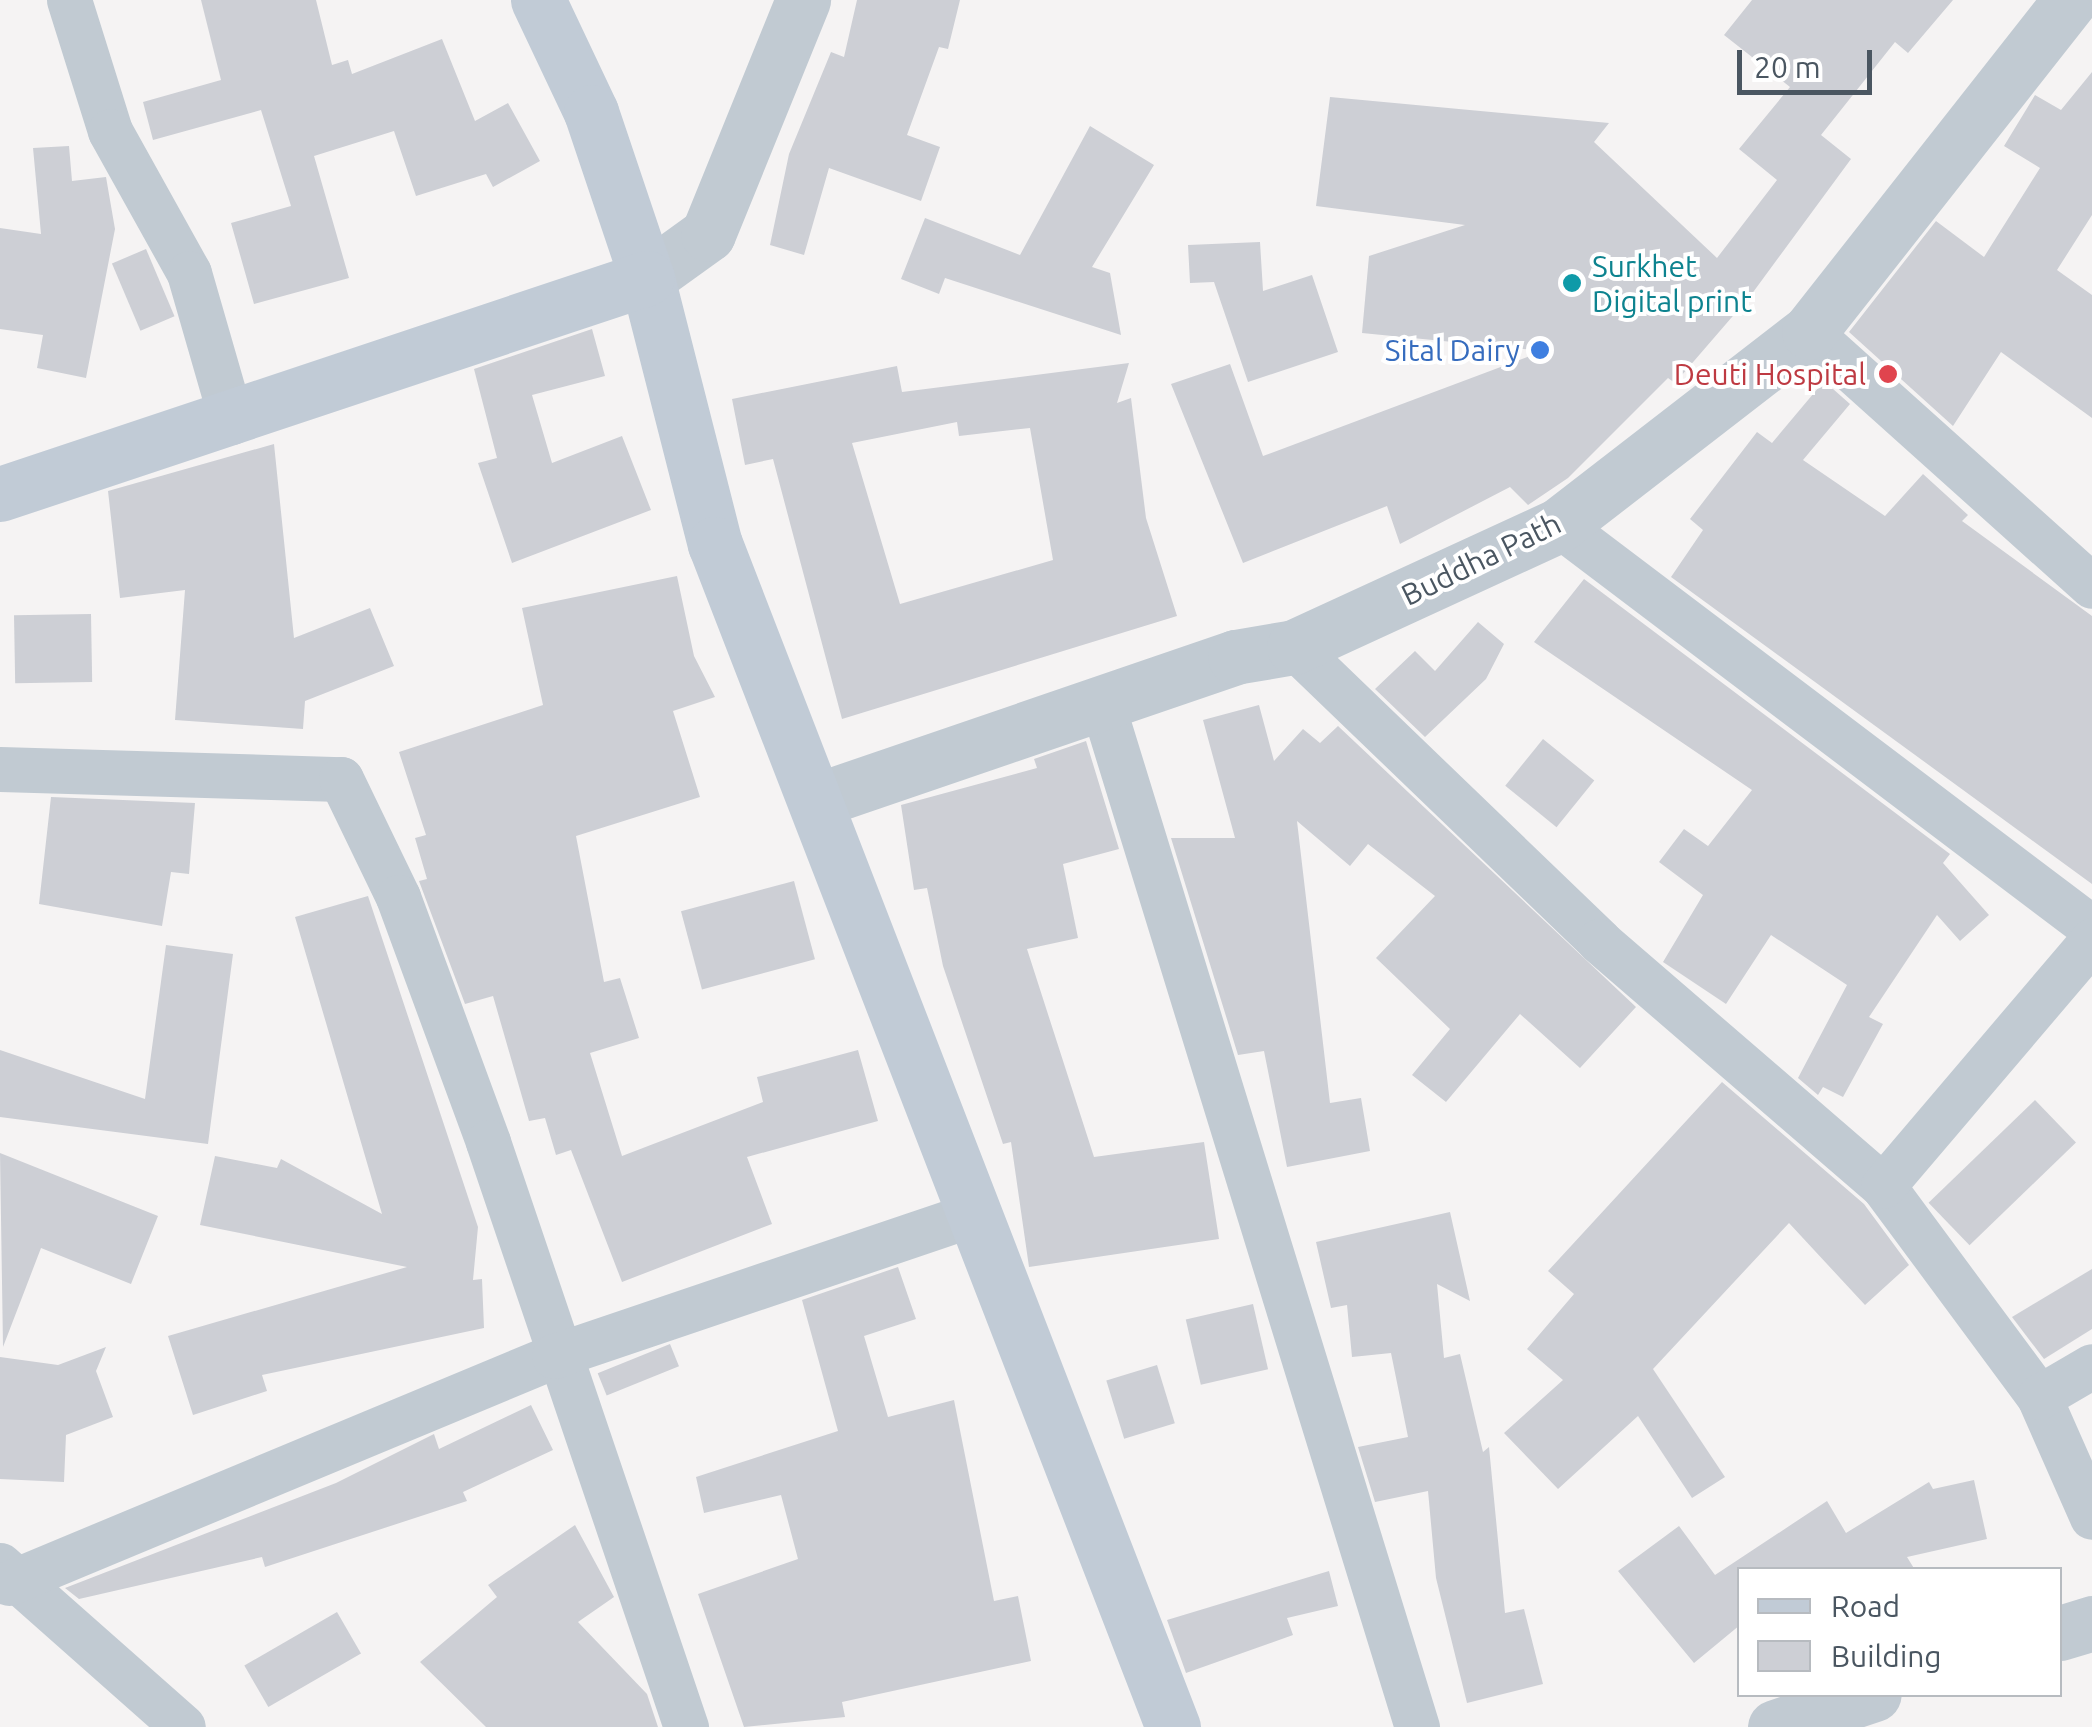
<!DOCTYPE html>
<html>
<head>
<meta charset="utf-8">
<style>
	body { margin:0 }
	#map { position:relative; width:2092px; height:1727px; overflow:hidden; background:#f5f3f3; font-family:Ubuntu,sans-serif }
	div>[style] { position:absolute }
	.building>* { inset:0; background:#cdcfd5; transform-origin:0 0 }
	.minor>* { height:45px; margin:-22.5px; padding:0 22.5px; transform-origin:22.5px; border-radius:22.5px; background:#c1cad2 }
	.tertiary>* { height:55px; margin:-27.5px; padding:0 27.5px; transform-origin:27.5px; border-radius:27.5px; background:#c1cad2 }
	.secondary>* { height:55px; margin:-27.5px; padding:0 27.5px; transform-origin:27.5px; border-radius:27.5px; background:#c1cbd6 }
	.dots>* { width:28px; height:28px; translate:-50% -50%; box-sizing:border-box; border:5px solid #fff; border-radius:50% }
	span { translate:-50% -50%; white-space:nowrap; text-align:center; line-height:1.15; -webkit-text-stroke:8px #fff; paint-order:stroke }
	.culture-label { font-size:30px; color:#0d838f }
	.left { translate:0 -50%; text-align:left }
	.shop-label { font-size:30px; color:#366cbe }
	.right { translate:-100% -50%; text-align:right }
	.health-label { font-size:30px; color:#be3a42 }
	.street-label { font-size:30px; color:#4a5661 }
	.legend { position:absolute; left:1737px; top:1567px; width:325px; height:130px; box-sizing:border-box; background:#fff; border:2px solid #b7bbc0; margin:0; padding:12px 18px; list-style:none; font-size:30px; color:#4a5661 }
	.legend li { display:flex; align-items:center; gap:20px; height:50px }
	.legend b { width:50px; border:2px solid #b7bbc0 }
	.scale { position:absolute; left:1737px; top:50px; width:135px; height:45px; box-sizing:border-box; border:5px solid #4a5661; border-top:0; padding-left:12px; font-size:30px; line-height:35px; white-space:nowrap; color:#4a5661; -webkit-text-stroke:8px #fff; paint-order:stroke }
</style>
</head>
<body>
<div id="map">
	<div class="building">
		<div style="clip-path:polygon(201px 0,316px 0,332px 65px,348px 60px,352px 74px,442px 39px,475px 121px,508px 103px,540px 161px,493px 187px,486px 174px,416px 196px,394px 131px,314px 156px,349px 278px,254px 304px,231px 223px,291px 206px,261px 110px,153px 140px,143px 102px,221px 80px)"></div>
		<div style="clip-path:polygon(857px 0,960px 0,948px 49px,939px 47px,907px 135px,940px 147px,921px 201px,829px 168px,804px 255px,770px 245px,789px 154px,831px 52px,844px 57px)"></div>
		<div style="clip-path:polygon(1752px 0,1953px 0,1908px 53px,1895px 42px,1821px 135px,1851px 159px,1751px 295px,1675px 383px,1668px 378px,1568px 478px,1528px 505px,1510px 487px,1400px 544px,1387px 506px,1243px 563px,1171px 384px,1230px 364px,1263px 456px,1543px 351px,1362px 333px,1369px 256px,1465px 225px,1316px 206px,1330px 97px,1609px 123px,1594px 142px,1717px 258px,1777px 180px,1739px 149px,1790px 87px,1724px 35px)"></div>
		<div style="clip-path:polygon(2092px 72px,2092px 215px,2057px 270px,2092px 295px,2092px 418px,2001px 352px,1953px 426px,1849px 332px,1936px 221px,1984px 257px,2040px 168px,2004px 146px,2035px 95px,2061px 110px)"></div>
		<div style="clip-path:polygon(1090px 126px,1154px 165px,1092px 267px,1110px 273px,1121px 335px,945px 278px,939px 294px,901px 279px,925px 218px,1020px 255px)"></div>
		<div style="clip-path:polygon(69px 146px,72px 181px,106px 177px,115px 229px,86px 378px,37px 368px,43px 335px,0 329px,0 228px,41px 234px,33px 148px)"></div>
		<div style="clip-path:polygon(1260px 242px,1263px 291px,1312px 275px,1338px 352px,1248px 382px,1214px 282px,1190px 283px,1188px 245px)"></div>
		<div style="left:146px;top:249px;width:73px;height:37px;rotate:67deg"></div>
		<div style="clip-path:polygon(592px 329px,605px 376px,532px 395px,552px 463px,622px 436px,651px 510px,512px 563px,478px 463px,497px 458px,474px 369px)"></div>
		<div style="clip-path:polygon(evenodd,1129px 363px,1117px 403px,1131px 398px,1146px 518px,1177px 616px,842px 719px,773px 459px,745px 465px,732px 399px,897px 366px,902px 392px,1129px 363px,957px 422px,959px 436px,1030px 428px,1053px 560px,900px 604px,852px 443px,957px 422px)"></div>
		<div style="clip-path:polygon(1824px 381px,1850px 404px,1803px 460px,1885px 516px,1923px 474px,1968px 515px,1962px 521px,2092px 616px,2092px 884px,1671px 577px,1703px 530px,1690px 519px,1757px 432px,1772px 443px)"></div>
		<div style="clip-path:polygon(274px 444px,294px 638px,370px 608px,394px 666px,305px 701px,303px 729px,175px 720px,185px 590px,120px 598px,108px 491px)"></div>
		<div style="clip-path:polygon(677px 576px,694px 656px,715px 697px,673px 711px,700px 797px,576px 836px,604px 982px,620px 978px,639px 1038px,590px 1053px,622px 1156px,763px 1102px,757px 1077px,858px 1050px,878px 1121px,747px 1157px,772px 1224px,622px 1282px,571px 1150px,556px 1155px,545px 1118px,529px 1121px,493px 996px,465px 1004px,419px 881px,427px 879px,415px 838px,426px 835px,399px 752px,543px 705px,522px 608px)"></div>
		<div style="clip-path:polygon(1584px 579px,1950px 854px,1943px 863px,1989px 915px,1960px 941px,1937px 915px,1869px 1017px,1883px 1024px,1843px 1097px,1823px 1087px,1818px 1095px,1798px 1078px,1847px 985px,1771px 935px,1726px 1004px,1663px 962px,1703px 895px,1659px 862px,1684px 829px,1708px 846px,1752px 790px,1534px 642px)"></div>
		<div style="left:91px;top:614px;width:68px;height:77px;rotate:89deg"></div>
		<div style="clip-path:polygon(1478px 622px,1504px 644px,1486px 679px,1425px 737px,1375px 689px,1415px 651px,1435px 671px)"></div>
		<div style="clip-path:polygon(1259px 705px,1274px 761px,1303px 729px,1320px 743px,1338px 726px,1636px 1007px,1580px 1068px,1520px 1014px,1446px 1102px,1412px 1075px,1450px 1029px,1376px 958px,1435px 896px,1368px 844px,1350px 866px,1297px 821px,1330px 1103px,1361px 1098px,1370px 1151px,1287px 1167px,1264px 1051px,1238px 1055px,1171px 838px,1235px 838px,1203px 720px)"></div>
		<div style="left:1543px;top:739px;width:66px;height:60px;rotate:39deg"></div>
		<div style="clip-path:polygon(1086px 741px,1119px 849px,1063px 864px,1078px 938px,1027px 949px,1094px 1157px,1204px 1142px,1219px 1239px,1029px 1267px,1011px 1142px,1003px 1144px,943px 966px,927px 888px,914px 890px,901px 805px,1037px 768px,1034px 759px)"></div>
		<div style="clip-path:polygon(51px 797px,195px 803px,189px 874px,171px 872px,162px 926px,39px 904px)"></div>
		<div style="left:794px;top:881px;width:81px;height:117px;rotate:75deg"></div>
		<div style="clip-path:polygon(368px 896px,478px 1227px,473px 1280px,482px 1279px,484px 1328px,262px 1375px,267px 1391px,193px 1415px,168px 1336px,407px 1267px,200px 1225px,215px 1156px,277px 1168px,281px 1159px,382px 1214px,295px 917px)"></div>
		<div style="clip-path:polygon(166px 945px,233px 954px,208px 1144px,0 1117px,0 1050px,145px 1099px)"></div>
		<div style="clip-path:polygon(1722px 1082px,1864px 1204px,1909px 1265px,1865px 1305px,1789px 1223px,1653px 1369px,1725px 1477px,1692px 1498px,1638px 1416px,1558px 1489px,1504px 1433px,1563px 1380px,1527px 1349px,1574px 1294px,1548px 1271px)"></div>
		<div style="left:2035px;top:1100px;width:59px;height:148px;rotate:46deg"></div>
		<div style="clip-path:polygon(0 1153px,158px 1216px,131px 1284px,41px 1248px,3px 1347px)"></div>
		<div style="clip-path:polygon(1450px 1212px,1470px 1301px,1437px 1284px,1444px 1358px,1460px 1354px,1483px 1452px,1489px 1447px,1505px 1613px,1524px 1609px,1543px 1684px,1467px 1703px,1436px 1578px,1428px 1491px,1375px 1502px,1358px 1447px,1408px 1437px,1391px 1353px,1352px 1357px,1347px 1305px,1331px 1308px,1316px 1242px)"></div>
		<div style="clip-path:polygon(898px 1267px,916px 1319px,864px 1336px,888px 1417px,954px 1400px,994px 1601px,1018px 1596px,1031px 1661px,842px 1702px,845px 1717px,744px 1727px,698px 1594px,798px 1559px,781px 1495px,704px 1513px,696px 1477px,838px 1431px,802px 1300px)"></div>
		<div style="clip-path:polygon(2092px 1269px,2092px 1329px,2044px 1359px,2012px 1317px)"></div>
		<div style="left:1253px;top:1304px;width:67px;height:69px;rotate:77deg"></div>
		<div style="left:670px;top:1344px;width:24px;height:78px;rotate:68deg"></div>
		<div style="clip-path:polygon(106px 1347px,96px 1371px,113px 1417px,66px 1435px,64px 1482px,0 1479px,0 1357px,58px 1365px)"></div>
		<div style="left:1157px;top:1365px;width:61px;height:53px;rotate:73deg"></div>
		<div style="clip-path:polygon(531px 1405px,553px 1450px,463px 1492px,467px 1501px,265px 1567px,262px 1557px,79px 1599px,65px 1588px,336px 1483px,434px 1434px,439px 1449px)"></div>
		<div style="clip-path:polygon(1974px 1480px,1987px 1539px,1907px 1557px,1915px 1570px,1740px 1570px,1740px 1625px,1694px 1663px,1618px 1571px,1679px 1526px,1715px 1575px,1827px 1501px,1846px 1533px,1929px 1482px,1933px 1489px)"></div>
		<div style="clip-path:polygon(575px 1525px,614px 1597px,578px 1622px,647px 1694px,658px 1727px,486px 1727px,420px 1662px,497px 1597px,488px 1585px)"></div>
		<div style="clip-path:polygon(1329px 1571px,1338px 1606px,1287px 1618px,1293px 1635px,1186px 1673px,1167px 1620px)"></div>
		<div style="left:337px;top:1612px;width:48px;height:107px;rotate:60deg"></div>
	</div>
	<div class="minor">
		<div style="left:69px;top:0;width:137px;rotate:72.6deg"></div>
		<div style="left:110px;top:131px;width:162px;rotate:60.9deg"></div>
		<div style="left:189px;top:273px;width:155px;rotate:73.9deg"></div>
		<div style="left:1809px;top:332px;width:380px;rotate:41.9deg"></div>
		<div style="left:1559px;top:525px;width:668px;rotate:37.09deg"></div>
		<div style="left:1294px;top:647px;width:424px;rotate:43.9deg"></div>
		<div style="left:1599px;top:941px;width:375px;rotate:40.8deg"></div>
		<div style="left:1883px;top:1186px;width:262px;rotate:53.5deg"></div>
		<div style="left:2039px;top:1397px;width:131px;rotate:66.2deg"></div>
		<div style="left:1101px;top:700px;width:1075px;rotate:72.9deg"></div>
		<div style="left:0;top:769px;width:341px;rotate:1.7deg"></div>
		<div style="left:341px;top:779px;width:131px;rotate:64.2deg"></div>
		<div style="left:398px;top:897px;width:261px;rotate:69.8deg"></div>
		<div style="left:488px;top:1142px;width:618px;rotate:71.3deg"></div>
		<div style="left:1883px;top:1186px;width:323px;rotate:-49.6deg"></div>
		<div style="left:2039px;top:1397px;width:61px;rotate:-30.3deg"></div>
		<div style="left:0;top:1565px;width:244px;rotate:41.5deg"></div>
		<div style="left:9px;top:1583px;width:590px;rotate:-22.61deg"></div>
		<div style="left:554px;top:1356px;width:446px;rotate:-18.7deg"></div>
	</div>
	<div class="tertiary">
		<div style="left:647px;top:278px;width:75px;rotate:-35.8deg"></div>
		<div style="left:708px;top:234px;width:253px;rotate:-67.9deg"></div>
		<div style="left:821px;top:799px;width:438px;rotate:-18.9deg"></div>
		<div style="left:1235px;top:657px;width:60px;rotate:-9.6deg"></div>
		<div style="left:1294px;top:647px;width:292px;rotate:-24.7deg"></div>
		<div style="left:1559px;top:525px;width:316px;rotate:-37.7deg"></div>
		<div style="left:1809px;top:332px;width:422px;rotate:-51.8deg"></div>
		<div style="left:2060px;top:1633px;width:34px;rotate:-17deg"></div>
		<div style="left:1775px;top:1727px;width:104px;rotate:-18.4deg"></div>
	</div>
	<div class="secondary">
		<div style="left:538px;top:0;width:124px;rotate:64.7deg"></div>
		<div style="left:591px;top:112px;width:175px;rotate:71.4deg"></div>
		<div style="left:647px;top:278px;width:275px;rotate:75.7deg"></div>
		<div style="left:715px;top:544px;width:1269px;rotate:68.84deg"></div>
		<div style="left:0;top:494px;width:682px;rotate:-18.46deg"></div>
	</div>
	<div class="dots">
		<div style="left:1572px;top:283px;background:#0f9aa8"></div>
		<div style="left:1540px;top:350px;background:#3f7fe0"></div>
		<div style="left:1888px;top:374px;background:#e0444e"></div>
	</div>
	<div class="culture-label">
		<span class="left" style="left:1592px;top:283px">Surkhet<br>Digital print</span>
	</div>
	<div class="shop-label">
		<span class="right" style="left:1520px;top:350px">Sital Dairy</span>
	</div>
	<div class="health-label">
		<span class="right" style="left:1866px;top:374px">Deuti Hospital</span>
	</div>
	<div class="street-label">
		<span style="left:1481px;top:559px;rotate:-26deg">Buddha Path</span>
	</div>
	<ul class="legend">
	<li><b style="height:12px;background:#c1cbd6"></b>Road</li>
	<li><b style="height:28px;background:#cdcfd5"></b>Building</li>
	</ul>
	<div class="scale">20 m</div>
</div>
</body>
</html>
